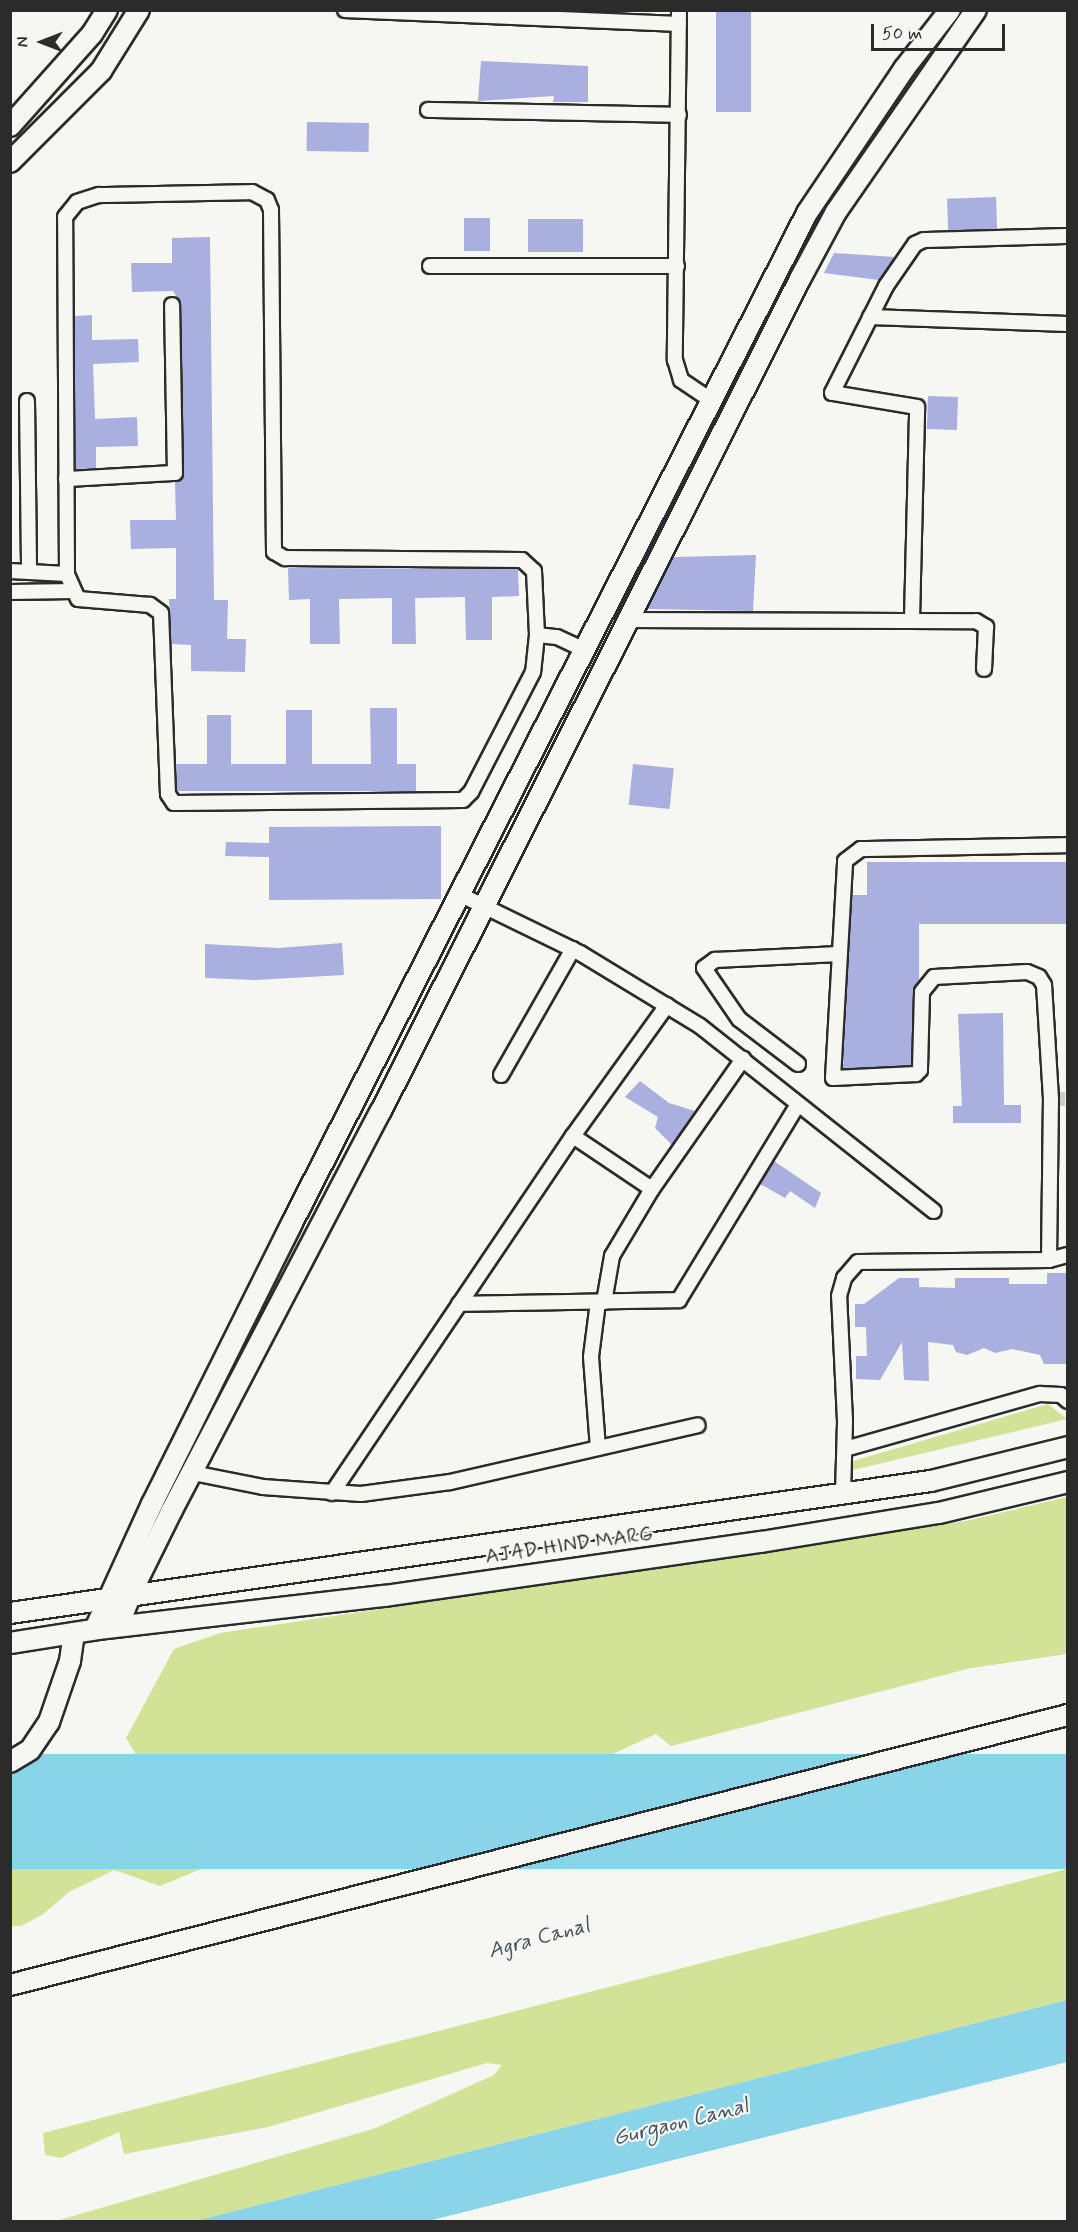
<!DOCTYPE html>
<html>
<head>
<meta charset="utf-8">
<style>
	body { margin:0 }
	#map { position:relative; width:1078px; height:2232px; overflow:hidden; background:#f6f6f2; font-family:Mynerve,sans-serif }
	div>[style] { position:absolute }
	.green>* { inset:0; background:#d2e296 }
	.water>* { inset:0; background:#89d4e9; transform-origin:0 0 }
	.building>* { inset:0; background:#a9afdf; transform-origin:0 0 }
	.street-tunnel>* { height:14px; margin-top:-7px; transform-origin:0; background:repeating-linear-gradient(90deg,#cdcdca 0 14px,transparent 0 21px) }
	.roads { filter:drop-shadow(2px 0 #2b2b2b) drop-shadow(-2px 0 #2b2b2b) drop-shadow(0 2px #2b2b2b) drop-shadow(0 -2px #2b2b2b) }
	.street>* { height:14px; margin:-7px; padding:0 7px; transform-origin:7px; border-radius:7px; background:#f6f6f2 }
	.secondary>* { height:20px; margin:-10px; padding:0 10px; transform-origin:10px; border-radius:10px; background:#f6f6f2 }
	span { translate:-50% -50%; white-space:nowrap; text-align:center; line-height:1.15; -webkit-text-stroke:4.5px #f6f6f2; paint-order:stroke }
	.street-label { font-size:21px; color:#2b2b2b }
	.water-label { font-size:22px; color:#42555a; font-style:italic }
	.frame { position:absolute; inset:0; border:12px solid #2b2b2b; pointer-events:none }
	.north { position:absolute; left:12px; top:12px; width:60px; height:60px; -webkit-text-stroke:4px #f6f6f2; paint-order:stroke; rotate:270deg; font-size:16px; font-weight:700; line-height:24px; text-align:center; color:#2b2b2b }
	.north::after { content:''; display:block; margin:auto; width:21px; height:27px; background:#2b2b2b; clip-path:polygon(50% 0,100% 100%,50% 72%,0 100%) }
	.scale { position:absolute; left:871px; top:24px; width:134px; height:27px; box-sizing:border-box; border:3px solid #2b2b2b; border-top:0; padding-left:8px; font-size:18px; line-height:21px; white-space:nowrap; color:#2b2b2b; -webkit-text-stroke:4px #f6f6f2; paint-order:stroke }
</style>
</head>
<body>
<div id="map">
	<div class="green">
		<div style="clip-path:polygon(1048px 1404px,1067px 1419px,853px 1470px,853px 1461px)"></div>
		<div style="clip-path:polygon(1067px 1497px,1067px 1654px,971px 1668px,671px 1746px,656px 1734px,580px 1769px,556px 1765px,527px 1781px,505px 1779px,478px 1786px,445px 1782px,420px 1797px,218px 1862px,160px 1886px,114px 1870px,69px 1892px,42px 1915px,21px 1926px,11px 1926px,11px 1797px,18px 1794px,28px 1801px,56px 1839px,97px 1833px,110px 1808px,125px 1803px,145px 1769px,126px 1738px,174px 1649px,220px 1633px,966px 1521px)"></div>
		<div style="clip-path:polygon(1067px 1869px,1067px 2000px,195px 2221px,56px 2221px,376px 2128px,494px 2075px,502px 2065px,487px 2063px,268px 2127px,124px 2154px,119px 2132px,61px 2158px,45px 2155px,43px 2133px)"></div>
	</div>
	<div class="water">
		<div style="left:1067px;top:1754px;width:115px;height:1089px;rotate:90deg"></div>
		<div style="clip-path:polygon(1067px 2000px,1067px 2062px,428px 2221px,195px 2221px)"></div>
	</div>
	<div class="building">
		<div style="left:716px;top:10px;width:35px;height:102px"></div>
		<div style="clip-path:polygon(481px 61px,588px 66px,588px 102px,553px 102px,554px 96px,478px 101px)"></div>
		<div style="left:307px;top:122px;width:62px;height:29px;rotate:1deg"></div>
		<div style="left:996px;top:197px;width:32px;height:49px;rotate:88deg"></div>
		<div style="left:464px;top:218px;width:26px;height:33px"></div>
		<div style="left:583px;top:219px;width:33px;height:55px;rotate:90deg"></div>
		<div style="clip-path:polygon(210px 237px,214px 600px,228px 600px,227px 639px,246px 639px,245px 672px,191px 671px,191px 645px,171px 644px,169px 599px,176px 599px,176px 548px,131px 549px,130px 520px,176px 520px,175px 482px,184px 473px,181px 304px,173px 291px,132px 292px,131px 263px,172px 263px,172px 238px)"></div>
		<div style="clip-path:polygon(834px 253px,895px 257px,879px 280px,824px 273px)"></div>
		<div style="clip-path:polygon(92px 315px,92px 340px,138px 339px,139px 362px,93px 364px,95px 419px,137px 417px,138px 446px,96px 447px,96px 468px,75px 469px,75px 316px)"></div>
		<div style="left:928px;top:396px;width:30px;height:33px;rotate:2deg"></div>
		<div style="clip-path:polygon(756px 555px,753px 611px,647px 609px,674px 557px)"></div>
		<div style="clip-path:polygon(288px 568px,518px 569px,519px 596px,492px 597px,492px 640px,466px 640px,465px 597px,415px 598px,416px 644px,392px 644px,392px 598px,339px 599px,340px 644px,310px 644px,310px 599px,289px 600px)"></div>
		<div style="clip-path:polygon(370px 708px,397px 708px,397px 764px,416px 764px,416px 791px,177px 791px,176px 764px,207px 764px,207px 715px,231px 715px,231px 764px,286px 764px,286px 710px,312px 710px,312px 764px,371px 764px)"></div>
		<div style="left:633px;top:764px;width:41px;height:41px;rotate:6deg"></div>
		<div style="clip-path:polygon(441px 826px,441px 899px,269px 900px,269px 857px,225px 856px,226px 842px,269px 843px,269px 827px)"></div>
		<div style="clip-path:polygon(867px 862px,1068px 862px,1068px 924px,919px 924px,919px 981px,913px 992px,911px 1065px,843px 1069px,852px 895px,867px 895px)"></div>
		<div style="clip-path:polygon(342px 943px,344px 975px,255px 980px,205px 978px,205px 944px,279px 948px)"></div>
		<div style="clip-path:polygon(1003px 1013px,1004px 1105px,1021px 1105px,1021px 1123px,953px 1123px,953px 1106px,962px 1106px,958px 1014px)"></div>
		<div style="clip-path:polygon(640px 1081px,669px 1103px,695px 1111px,672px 1145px,655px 1128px,658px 1117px,625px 1097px)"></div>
		<div style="clip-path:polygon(774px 1161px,821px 1193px,815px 1208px,790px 1191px,785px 1198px,760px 1184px)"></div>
		<div style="clip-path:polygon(1047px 1273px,1068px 1273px,1068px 1364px,1044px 1364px,1040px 1355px,1012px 1349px,995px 1353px,984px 1348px,967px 1355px,956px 1352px,953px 1345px,928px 1342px,929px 1381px,904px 1380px,902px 1342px,880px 1380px,856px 1379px,856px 1356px,867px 1356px,866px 1327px,855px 1327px,855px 1304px,864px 1304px,899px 1278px,919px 1278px,919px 1287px,955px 1288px,955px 1278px,1009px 1278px,1009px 1284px,1047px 1284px)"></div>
	</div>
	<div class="street-tunnel">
		<div style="left:1051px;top:1099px;width:17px"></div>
	</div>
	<div class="roads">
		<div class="street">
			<div style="left:345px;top:10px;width:334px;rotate:2.4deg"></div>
			<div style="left:679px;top:10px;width:350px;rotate:90.7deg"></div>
			<div style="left:675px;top:360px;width:21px;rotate:73deg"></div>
			<div style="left:681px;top:380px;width:37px;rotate:34deg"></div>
			<div style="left:428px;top:110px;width:251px;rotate:1.1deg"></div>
			<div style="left:252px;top:192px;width:17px;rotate:28deg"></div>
			<div style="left:267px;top:200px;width:11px;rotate:68deg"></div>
			<div style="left:271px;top:210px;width:342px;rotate:89.5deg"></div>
			<div style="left:274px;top:552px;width:13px;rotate:29deg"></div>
			<div style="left:285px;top:558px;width:237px;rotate:0.5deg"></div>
			<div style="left:522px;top:560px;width:16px;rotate:43deg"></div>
			<div style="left:534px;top:571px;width:64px;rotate:87.3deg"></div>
			<div style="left:537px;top:635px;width:37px;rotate:96deg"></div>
			<div style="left:533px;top:672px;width:135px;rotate:117.3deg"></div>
			<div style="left:471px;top:792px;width:11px;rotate:135deg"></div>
			<div style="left:463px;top:800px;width:289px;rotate:179.4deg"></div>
			<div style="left:174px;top:803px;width:11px;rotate:-124deg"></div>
			<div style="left:168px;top:794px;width:181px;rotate:-92.2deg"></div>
			<div style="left:161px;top:613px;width:14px;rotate:-144deg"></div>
			<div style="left:150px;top:605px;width:72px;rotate:-175.2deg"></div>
			<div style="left:78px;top:599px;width:27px;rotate:-114deg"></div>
			<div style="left:67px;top:574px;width:357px;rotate:-90.3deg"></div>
			<div style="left:65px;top:217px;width:19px;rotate:-51deg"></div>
			<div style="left:77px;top:202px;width:23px;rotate:-18deg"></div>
			<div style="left:99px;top:195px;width:153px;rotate:-1.1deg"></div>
			<div style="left:430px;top:266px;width:247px"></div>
			<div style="left:870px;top:317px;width:198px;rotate:2deg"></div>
			<div style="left:27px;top:401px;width:169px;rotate:89.3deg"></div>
			<div style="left:66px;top:479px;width:109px;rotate:-3.2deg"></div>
			<div style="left:175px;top:473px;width:168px;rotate:-91deg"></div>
			<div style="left:10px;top:571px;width:57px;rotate:3deg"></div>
			<div style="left:10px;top:592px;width:63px;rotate:-0.9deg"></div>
			<div style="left:912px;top:619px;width:212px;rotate:-88.6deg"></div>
			<div style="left:917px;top:407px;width:86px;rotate:-170.6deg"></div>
			<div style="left:832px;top:393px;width:120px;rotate:-63.2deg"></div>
			<div style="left:886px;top:286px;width:51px;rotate:-55.4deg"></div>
			<div style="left:915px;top:244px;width:10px;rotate:-24deg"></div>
			<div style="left:924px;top:240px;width:144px;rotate:-1.6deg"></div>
			<div style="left:626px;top:620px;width:350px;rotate:0.2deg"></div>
			<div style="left:976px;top:621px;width:12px;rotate:31deg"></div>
			<div style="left:986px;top:627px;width:42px;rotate:92.7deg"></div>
			<div style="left:537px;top:635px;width:20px;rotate:6deg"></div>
			<div style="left:557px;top:637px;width:31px;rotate:25deg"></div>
			<div style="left:459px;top:894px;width:135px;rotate:26deg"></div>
			<div style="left:580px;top:953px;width:140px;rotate:31.3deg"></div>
			<div style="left:700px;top:1026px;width:298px;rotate:38.4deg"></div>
			<div style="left:798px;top:1064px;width:74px;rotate:-142.7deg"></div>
			<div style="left:739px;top:1019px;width:62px;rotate:-124.5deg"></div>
			<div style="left:704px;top:968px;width:14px;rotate:-36deg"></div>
			<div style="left:715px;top:960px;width:124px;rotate:-2.8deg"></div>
			<div style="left:501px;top:1075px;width:145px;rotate:-60.3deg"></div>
			<div style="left:573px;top:1136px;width:95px;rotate:33.9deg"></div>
			<div style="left:652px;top:1189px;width:159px;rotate:-55deg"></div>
			<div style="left:1049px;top:1260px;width:161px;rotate:-89.3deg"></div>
			<div style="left:1051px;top:1099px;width:114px;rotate:-93.5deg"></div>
			<div style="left:1044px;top:985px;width:9px;rotate:-122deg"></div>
			<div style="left:1039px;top:977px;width:13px;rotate:-157deg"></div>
			<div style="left:1027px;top:972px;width:93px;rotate:176.9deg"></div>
			<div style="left:934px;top:977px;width:19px;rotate:129deg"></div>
			<div style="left:922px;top:992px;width:78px;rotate:91.5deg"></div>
			<div style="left:920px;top:1070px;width:6px;rotate:135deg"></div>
			<div style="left:916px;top:1074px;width:83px;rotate:177.2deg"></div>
			<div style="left:833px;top:1078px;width:217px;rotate:-86.8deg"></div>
			<div style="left:845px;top:861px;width:20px;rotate:-37deg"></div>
			<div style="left:861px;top:849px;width:207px;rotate:-1.1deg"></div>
			<div style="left:598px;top:1302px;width:55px;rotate:97.3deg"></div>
			<div style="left:591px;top:1357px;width:91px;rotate:85.6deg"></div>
			<div style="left:604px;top:1302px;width:47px;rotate:-80.1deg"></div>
			<div style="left:612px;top:1256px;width:78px;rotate:-59.2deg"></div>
			<div style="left:459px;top:1304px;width:220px;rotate:-1deg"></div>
			<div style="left:679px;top:1300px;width:229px;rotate:-58.7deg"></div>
			<div style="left:845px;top:1449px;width:203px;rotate:-15.8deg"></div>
			<div style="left:1040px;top:1394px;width:21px;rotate:3deg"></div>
			<div style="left:1061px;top:1395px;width:9px;rotate:41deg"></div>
			<div style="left:193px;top:1473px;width:71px;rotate:11.3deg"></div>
			<div style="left:263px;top:1487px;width:98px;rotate:4.1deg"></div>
			<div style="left:361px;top:1494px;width:90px;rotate:-7.7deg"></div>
			<div style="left:450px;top:1482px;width:254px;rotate:-12.9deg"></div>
			<div style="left:332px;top:1493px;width:431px;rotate:-56deg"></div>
			<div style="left:573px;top:1136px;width:161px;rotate:-54.3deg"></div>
			<div style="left:843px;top:1494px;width:73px;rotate:-88.4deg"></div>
			<div style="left:845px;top:1421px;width:125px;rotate:-92.7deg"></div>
			<div style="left:839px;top:1296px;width:19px;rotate:-74deg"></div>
			<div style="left:844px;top:1278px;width:21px;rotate:-49deg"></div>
			<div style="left:858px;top:1262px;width:191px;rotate:-0.6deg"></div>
			<div style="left:1049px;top:1260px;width:20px;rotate:-15deg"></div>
		</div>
		<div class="secondary">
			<div style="left:10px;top:126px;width:123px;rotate:-48.3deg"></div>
			<div style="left:92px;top:34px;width:28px;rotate:-58deg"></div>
			<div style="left:10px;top:162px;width:129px;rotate:-45deg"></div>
			<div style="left:101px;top:71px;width:72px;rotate:-58.1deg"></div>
			<div style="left:10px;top:1613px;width:930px;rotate:-8.16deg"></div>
			<div style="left:931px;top:1481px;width:141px;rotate:-13.9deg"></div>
			<div style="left:118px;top:1626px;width:35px;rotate:-68deg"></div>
			<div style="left:131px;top:1593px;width:93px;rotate:-63.7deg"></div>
			<div style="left:172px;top:1510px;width:450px;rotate:-62.4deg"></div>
			<div style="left:381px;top:1111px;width:932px;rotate:-63.27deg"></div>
			<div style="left:800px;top:279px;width:76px;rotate:-61.8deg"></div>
			<div style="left:836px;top:212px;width:246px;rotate:-55.3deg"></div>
			<div style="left:95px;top:1629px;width:137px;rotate:-65.5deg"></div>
			<div style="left:152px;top:1504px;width:314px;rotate:-63.5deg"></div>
			<div style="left:292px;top:1223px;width:1134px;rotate:-62.98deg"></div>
			<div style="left:807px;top:213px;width:174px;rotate:-56deg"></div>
			<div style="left:904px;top:69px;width:75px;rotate:-52.1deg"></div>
			<div style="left:10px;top:1643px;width:89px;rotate:-9deg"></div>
			<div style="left:98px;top:1629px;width:289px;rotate:-6.6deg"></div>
			<div style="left:385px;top:1596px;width:380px;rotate:-8.2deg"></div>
			<div style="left:761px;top:1542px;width:180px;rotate:-9.3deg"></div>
			<div style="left:939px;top:1513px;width:133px;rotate:-13.5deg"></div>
			<div style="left:10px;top:1762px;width:23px;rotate:-31deg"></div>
			<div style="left:30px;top:1750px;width:34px;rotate:-56deg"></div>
			<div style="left:49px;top:1722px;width:65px;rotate:-71deg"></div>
			<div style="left:70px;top:1661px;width:28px;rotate:-82deg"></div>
			<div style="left:10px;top:1985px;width:1092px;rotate:-14.32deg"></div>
		</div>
	</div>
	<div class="street-label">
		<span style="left:569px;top:1545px;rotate:-8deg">AJAD HIND MARG</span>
	</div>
	<div class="water-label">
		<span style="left:539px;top:1939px;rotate:-15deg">Agra Canal</span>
		<span style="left:681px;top:2123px;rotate:-14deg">Gurgaon Canal</span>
	</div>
	<div class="frame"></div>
	<div class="north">N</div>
	<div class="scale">50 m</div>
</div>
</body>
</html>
